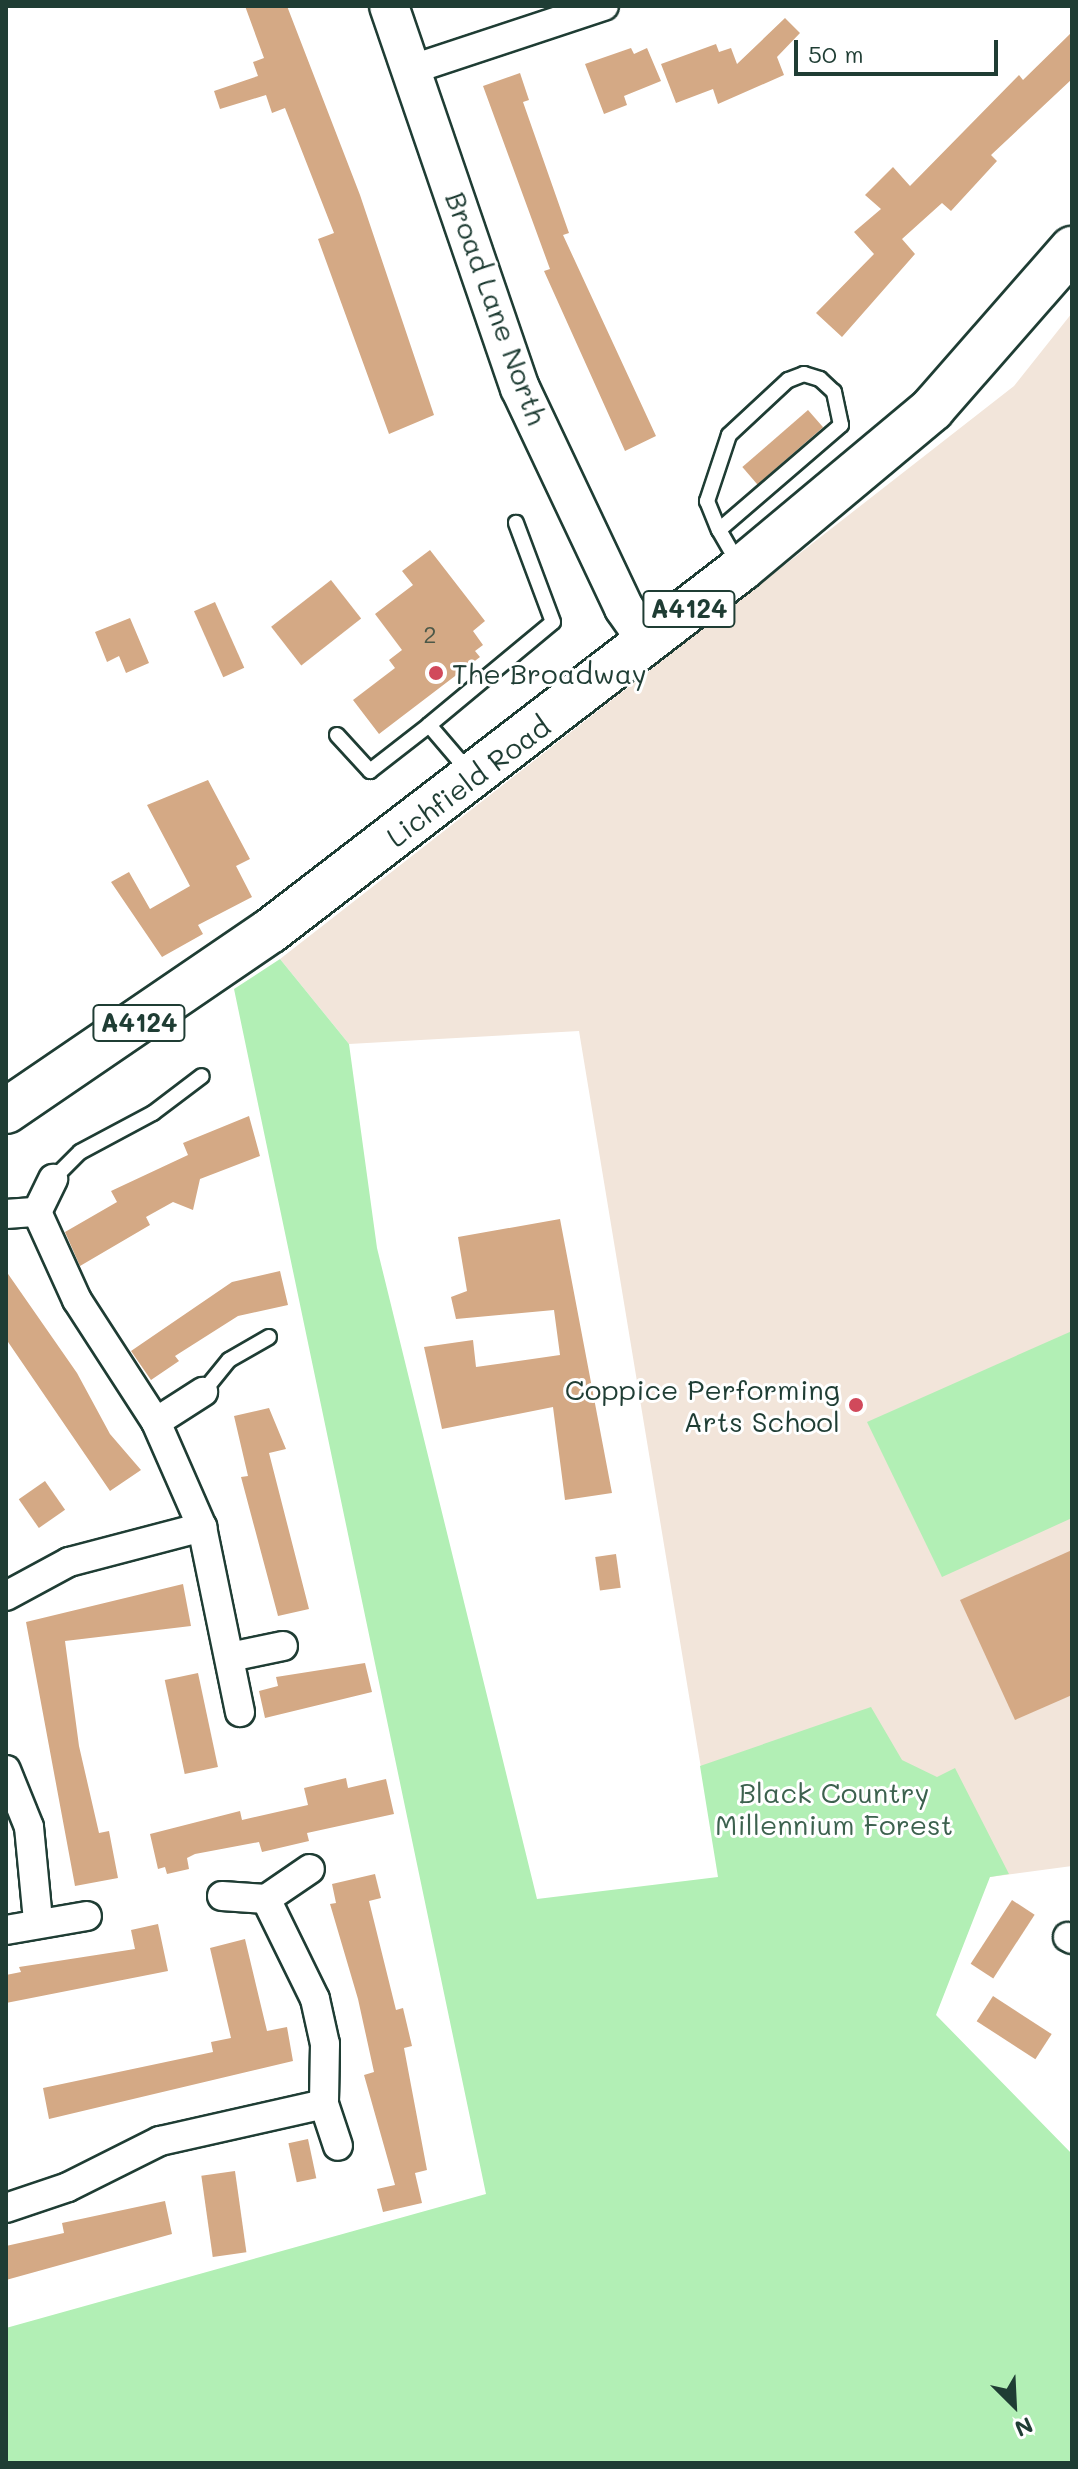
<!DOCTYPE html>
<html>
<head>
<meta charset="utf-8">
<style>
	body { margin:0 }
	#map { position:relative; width:1078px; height:2469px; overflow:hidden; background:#fff; font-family:Mali,sans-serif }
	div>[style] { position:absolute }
	.built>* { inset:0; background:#f2e5da }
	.green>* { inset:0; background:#b2efb5 }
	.building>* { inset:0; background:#d4a985; transform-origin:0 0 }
	.roads { filter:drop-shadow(2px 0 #1f3d34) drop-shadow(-2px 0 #1f3d34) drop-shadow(0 2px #1f3d34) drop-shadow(0 -2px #1f3d34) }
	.lane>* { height:14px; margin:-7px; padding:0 7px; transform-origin:7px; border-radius:7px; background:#fff }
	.street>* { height:28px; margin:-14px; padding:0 14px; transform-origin:14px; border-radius:14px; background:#fff }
	.secondary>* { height:38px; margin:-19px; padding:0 19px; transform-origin:19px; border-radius:19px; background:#fff }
	.primary>* { height:44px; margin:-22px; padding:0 22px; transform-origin:22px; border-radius:22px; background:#fff }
	.dots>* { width:22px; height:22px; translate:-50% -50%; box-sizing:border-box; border:4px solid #fff; border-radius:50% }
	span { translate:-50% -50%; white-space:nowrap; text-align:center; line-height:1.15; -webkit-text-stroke:6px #fff; paint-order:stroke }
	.number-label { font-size:24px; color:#4c5848 }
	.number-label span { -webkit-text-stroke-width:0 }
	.shield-label span { padding:2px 6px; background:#fff; border:2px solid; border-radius:6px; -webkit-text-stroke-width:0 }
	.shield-label { font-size:26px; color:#1f3d34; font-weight:700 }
	.street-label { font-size:28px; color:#1f3d34 }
	.poi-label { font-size:28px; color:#1f3d34 }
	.left { translate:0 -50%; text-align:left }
	.right { translate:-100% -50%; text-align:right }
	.park-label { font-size:28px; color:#3c614e }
	.frame { position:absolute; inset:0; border:8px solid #1f3d34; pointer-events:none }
	.north { position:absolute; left:974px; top:2365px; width:80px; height:80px; -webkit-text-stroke:6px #fff; paint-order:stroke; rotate:156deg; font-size:22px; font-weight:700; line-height:32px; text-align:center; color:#1f3d34 }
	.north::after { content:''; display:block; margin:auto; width:28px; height:36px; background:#1f3d34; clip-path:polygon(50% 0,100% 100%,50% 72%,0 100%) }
	.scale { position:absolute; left:794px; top:40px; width:204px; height:36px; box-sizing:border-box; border:4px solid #1f3d34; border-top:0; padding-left:10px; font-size:24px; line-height:28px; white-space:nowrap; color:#1f3d34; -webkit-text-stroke:6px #fff; paint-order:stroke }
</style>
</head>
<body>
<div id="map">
	<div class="built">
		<div style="clip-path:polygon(1072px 313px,1072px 1866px,990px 1877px,719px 1877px,579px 1031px,349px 1044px,280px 959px,1014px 386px)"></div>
	</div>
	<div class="green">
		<div style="clip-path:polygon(280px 959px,349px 1044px,377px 1248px,537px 1899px,718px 1877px,700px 1766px,871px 1707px,902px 1760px,937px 1777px,955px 1768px,1009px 1874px,990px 1877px,936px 2015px,1072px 2154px,1072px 2463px,6px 2463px,6px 2328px,486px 2194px,234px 989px)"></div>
		<div style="clip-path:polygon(1072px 1331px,1072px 1518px,942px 1577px,867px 1422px)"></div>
	</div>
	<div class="building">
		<div style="clip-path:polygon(245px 6px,287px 6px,360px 195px,434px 415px,389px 434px,318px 239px,334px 233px,285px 108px,272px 113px,266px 95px,220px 109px,214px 91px,258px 76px,253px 62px,264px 58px)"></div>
		<div style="clip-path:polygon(785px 18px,800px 33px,777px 57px,784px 75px,718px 104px,713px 89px,676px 103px,661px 64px,716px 44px,719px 52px,731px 48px,737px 64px)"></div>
		<div style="clip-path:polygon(1072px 32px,1072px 79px,991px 155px,997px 161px,951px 211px,942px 203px,902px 239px,915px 254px,842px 337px,816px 313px,874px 254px,854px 232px,881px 209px,865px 195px,893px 167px,910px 186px,1019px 75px,1023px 80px)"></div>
		<div style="clip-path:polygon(631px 48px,634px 54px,647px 48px,661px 81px,624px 96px,627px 105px,604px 114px,585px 64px)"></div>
		<div style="clip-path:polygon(520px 73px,529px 100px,523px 102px,569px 233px,563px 235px,656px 436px,625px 451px,544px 271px,550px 269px,483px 86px)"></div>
		<div style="left:808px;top:410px;width:23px;height:87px;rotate:49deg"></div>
		<div style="clip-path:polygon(430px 550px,485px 621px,473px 631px,483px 645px,475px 651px,480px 657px,379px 734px,353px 700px,395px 668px,389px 660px,402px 650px,375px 614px,413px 585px,402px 571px)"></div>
		<div style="left:331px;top:580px;width:49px;height:76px;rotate:52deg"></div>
		<div style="left:215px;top:602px;width:72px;height:23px;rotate:66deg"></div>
		<div style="clip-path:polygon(130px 618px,149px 663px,126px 673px,119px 656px,107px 662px,95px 632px)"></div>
		<div style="clip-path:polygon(208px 780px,250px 859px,236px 866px,252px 897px,198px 925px,203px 934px,162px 957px,111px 882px,129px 872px,150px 909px,190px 886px,147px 805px)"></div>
		<div style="clip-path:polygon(249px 1116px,260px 1156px,200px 1179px,193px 1210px,173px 1202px,146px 1217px,150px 1225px,80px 1266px,65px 1232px,117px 1202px,111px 1191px,188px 1155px,183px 1143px)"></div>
		<div style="clip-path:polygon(560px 1219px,612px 1493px,565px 1500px,553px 1407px,442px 1429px,424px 1347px,473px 1340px,476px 1367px,560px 1355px,554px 1310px,456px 1319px,451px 1297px,467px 1291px,458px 1237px)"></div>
		<div style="clip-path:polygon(6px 1271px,77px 1373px,110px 1434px,141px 1470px,110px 1491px,6px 1339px)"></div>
		<div style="clip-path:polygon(280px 1271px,288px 1305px,238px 1316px,175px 1356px,179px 1361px,151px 1380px,131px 1351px,232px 1282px)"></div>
		<div style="clip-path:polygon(269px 1408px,286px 1449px,269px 1453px,309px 1609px,278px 1616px,241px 1477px,248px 1476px,234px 1416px)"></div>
		<div style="left:45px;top:1481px;width:35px;height:32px;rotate:55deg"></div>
		<div style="clip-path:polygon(1072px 1550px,1072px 1695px,1015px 1720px,960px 1600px)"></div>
		<div style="left:616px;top:1554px;width:34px;height:21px;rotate:82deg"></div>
		<div style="clip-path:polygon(183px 1584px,191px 1626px,65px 1641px,79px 1746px,99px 1833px,109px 1831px,118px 1878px,75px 1886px,26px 1622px)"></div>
		<div style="clip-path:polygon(365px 1663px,372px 1692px,265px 1718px,259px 1691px,278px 1686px,276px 1677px)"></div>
		<div style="left:198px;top:1673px;width:96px;height:34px;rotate:78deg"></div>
		<div style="clip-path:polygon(346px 1778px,348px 1788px,386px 1779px,394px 1814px,307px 1833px,309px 1841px,262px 1852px,259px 1842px,195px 1854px,187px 1858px,189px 1869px,167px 1874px,165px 1867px,158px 1869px,150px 1834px,240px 1811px,242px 1820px,308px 1805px,304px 1788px)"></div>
		<div style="clip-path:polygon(375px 1874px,381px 1898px,369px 1901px,396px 2010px,403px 2008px,412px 2046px,404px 2048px,427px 2170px,415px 2173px,422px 2203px,383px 2212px,377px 2189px,395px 2185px,364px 2075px,374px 2072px,358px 1999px,330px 1904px,336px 1903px,332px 1884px)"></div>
		<div style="left:1012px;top:1900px;width:27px;height:76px;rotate:33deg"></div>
		<div style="clip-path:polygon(158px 1924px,168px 1971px,6px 2003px,6px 1975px,21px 1972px,19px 1967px,135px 1949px,131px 1930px)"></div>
		<div style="clip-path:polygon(245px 1939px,267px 2031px,287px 2027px,293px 2061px,49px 2119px,43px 2088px,213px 2052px,211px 2042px,231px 2038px,210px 1948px)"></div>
		<div style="left:993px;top:1996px;width:70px;height:30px;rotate:33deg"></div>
		<div style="left:308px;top:2139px;width:40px;height:20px;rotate:78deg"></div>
		<div style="left:235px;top:2171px;width:82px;height:34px;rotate:82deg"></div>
		<div style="clip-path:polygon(165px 2201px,172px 2234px,6px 2280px,6px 2246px,64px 2233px,62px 2223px)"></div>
	</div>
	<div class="roads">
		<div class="lane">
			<div style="left:719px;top:530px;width:161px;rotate:-40.7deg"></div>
			<div style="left:841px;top:425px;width:34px;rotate:-102deg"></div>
			<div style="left:834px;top:392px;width:19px;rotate:-137deg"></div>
			<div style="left:820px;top:379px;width:17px;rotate:-163deg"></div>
			<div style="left:804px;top:374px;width:17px;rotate:159deg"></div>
			<div style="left:788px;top:380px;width:81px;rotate:137deg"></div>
			<div style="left:729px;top:435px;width:70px;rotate:108.4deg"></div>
			<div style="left:707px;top:501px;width:31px;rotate:68deg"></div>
			<div style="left:719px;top:530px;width:39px;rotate:60deg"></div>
			<div style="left:429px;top:725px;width:161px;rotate:-39.7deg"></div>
			<div style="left:553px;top:622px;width:106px;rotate:-110.5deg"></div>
			<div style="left:337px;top:735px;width:49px;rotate:47.5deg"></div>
			<div style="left:370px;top:771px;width:75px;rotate:-37.9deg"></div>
			<div style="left:429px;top:725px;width:63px;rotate:49.5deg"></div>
			<div style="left:53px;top:1179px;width:38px;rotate:-45deg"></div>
			<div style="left:80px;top:1152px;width:83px;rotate:-28.1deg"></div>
			<div style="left:153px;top:1113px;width:61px;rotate:-37.1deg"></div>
			<div style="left:203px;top:1392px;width:41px;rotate:-50.9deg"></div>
			<div style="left:229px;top:1360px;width:46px;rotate:-29.9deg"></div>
		</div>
		<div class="street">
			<div style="left:413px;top:69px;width:201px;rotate:-18.3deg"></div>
			<div style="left:37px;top:1212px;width:97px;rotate:65.6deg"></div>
			<div style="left:77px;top:1300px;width:145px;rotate:57.1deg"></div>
			<div style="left:156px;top:1422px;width:56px;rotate:-32.6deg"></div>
			<div style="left:6px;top:1214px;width:31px;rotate:-4deg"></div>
			<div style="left:37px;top:1212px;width:37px;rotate:-64deg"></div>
			<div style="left:156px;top:1422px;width:115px;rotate:66.3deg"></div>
			<div style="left:202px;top:1527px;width:189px;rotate:78.4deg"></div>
			<div style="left:6px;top:1596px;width:72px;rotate:-28.4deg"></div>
			<div style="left:69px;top:1562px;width:138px;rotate:-14.7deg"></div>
			<div style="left:230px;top:1657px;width:54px;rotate:-11.7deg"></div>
			<div style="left:6px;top:1770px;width:61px;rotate:68deg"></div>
			<div style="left:29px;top:1827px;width:94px;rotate:84.5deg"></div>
			<div style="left:222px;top:1896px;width:44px;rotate:3.9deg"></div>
			<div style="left:266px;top:1899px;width:53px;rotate:-34.3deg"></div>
			<div style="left:266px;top:1899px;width:111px;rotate:63.9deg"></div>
			<div style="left:315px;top:1999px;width:46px;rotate:77.5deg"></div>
			<div style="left:325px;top:2044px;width:60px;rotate:91deg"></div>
			<div style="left:324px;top:2104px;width:44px;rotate:71.6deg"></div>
			<div style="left:6px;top:1930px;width:82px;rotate:-9.8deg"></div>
			<div style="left:1068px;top:1937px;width:4px;rotate:27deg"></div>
			<div style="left:6px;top:2208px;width:65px;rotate:-18.7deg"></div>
			<div style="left:68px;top:2187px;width:103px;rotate:-26.6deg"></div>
			<div style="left:160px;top:2141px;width:168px;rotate:-12.7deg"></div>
		</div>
		<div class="secondary">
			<div style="left:389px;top:6px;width:404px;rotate:71.1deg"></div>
			<div style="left:520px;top:388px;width:243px;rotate:64.7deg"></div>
			<div style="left:624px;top:608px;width:42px;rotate:54.8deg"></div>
		</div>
		<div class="primary">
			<div style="left:6px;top:1111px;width:320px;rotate:-34.3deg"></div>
			<div style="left:270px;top:931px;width:595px;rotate:-37.56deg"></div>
			<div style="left:742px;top:568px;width:248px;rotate:-39.9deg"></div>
			<div style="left:932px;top:409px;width:213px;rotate:-48.8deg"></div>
		</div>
	</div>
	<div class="dots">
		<div style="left:436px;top:673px;background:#d1495b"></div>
		<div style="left:856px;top:1405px;background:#d1495b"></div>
	</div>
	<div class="number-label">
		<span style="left:430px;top:634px">2</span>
	</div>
	<div class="shield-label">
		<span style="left:689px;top:609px">A4124</span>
		<span style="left:139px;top:1023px">A4124</span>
	</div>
	<div class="street-label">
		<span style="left:497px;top:308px;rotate:70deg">Broad Lane North</span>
		<span style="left:468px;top:781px;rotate:-37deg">Lichfield Road</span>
	</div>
	<div class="poi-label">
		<span class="left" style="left:452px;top:673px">The Broadway</span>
		<span class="right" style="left:840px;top:1405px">Coppice Performing<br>Arts School</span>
	</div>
	<div class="park-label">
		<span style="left:834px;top:1808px">Black Country<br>Millennium Forest</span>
	</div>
	<div class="frame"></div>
	<div class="north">N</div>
	<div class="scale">50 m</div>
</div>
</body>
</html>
